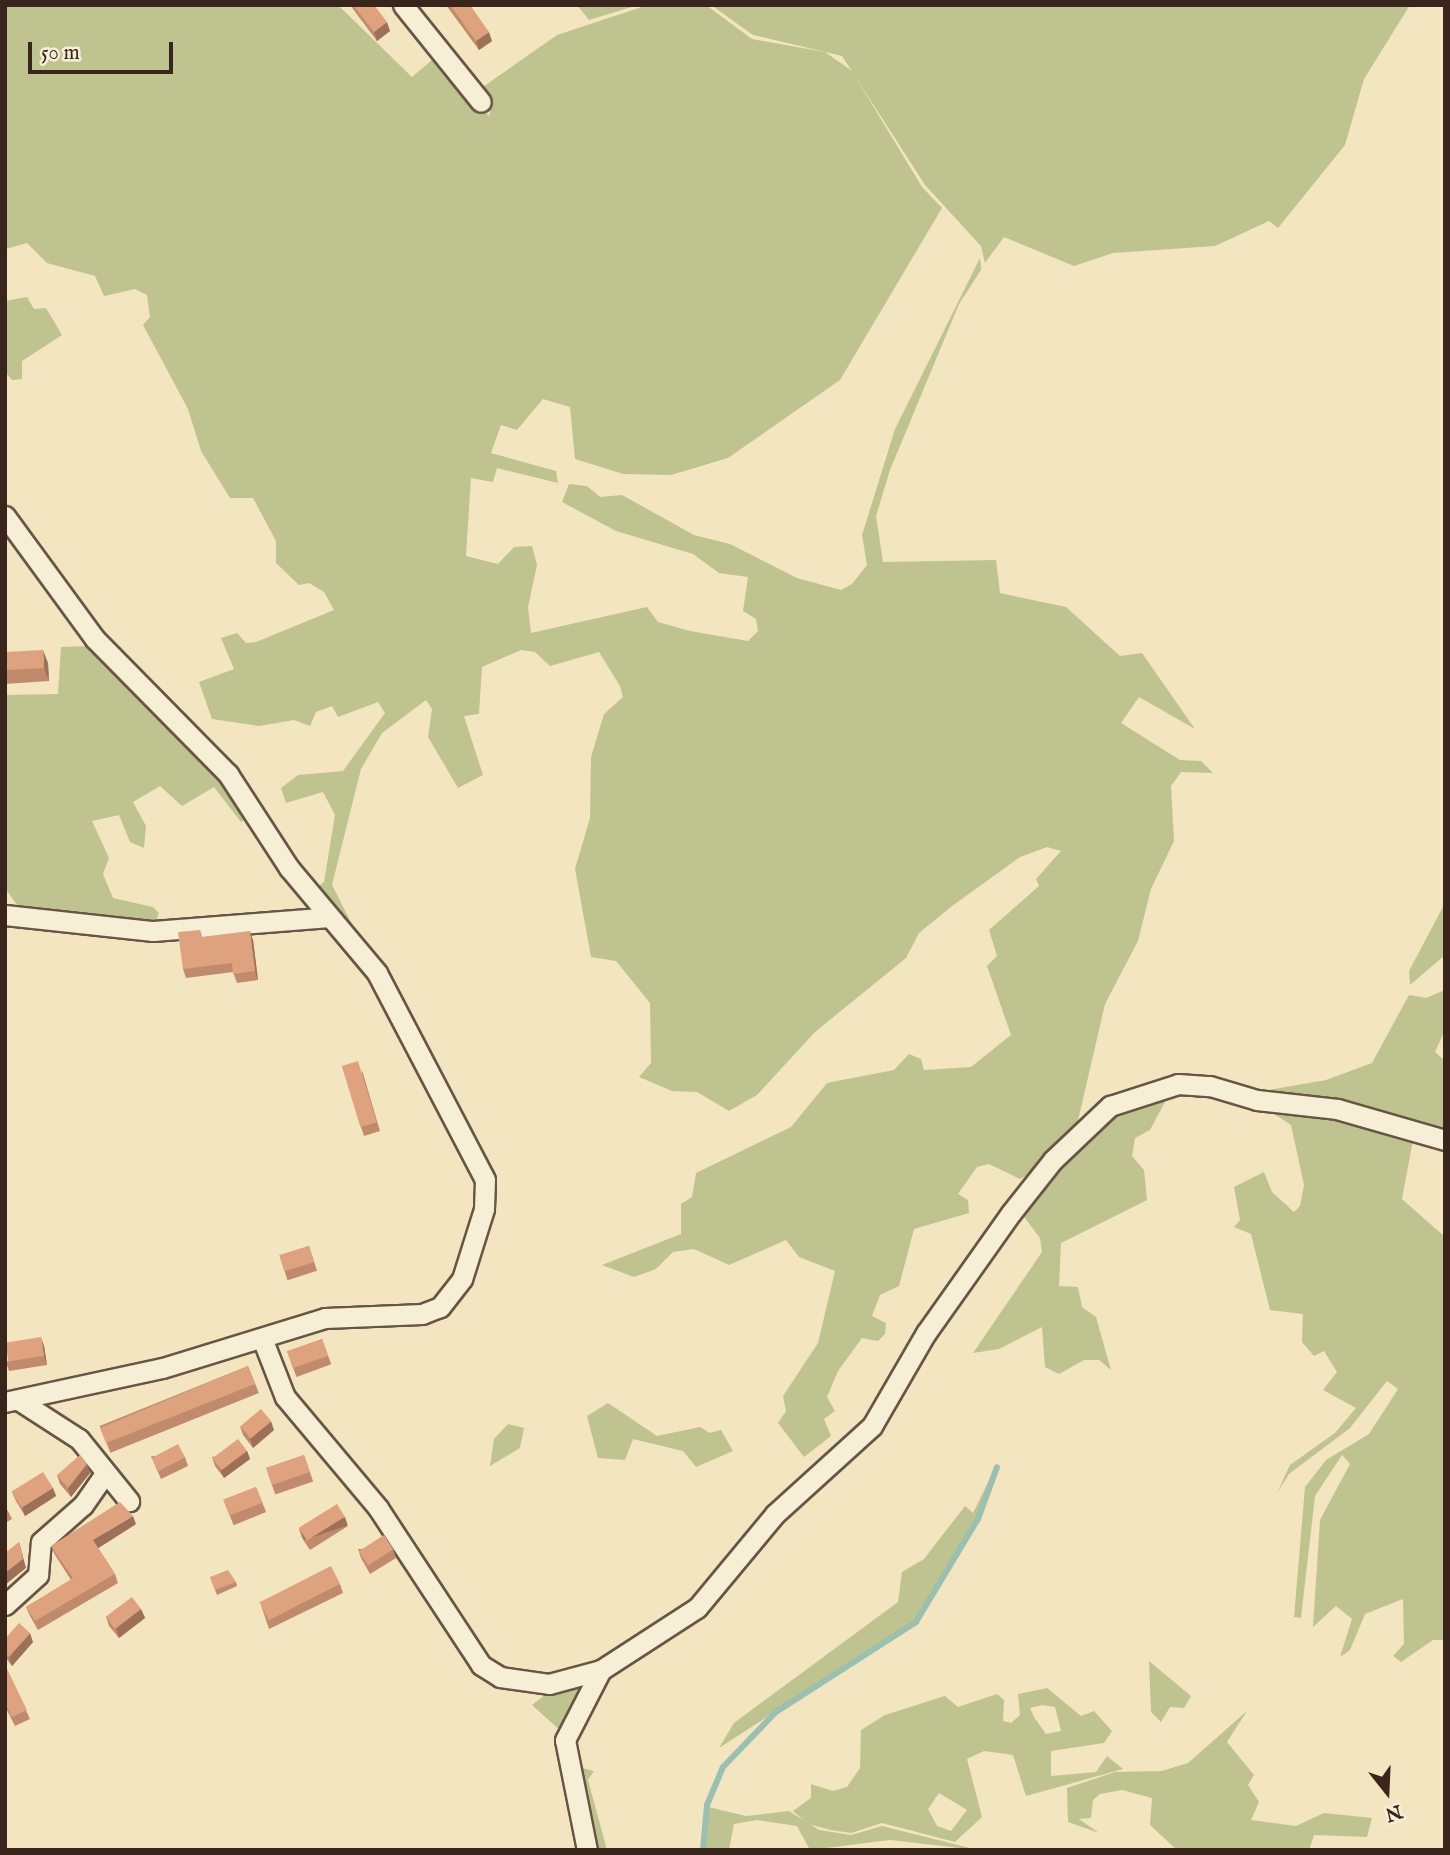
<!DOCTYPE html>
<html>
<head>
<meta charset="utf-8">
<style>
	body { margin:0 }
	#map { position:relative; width:1450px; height:1855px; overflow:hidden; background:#f3e5c0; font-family:"IM FELL English",serif }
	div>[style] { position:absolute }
	.green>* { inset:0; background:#bfc38f }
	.stream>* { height:6px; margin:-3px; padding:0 3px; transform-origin:3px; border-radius:3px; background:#9bbfb0 }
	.roads { filter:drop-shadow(2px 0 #685545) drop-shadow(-2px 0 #685545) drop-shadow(0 2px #685545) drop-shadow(0 -2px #685545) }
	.minor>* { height:19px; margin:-9.5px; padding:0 9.5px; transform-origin:9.5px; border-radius:9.5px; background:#f7eed6 }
	.wall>* { inset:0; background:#c08b6c; transform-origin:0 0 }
	.shaded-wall>* { inset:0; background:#9c7158; transform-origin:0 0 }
	.building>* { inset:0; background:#dfa27e; transform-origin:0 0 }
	span { translate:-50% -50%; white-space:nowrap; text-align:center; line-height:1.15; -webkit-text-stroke:6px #f7eed6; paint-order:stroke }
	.frame { position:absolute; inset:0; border:7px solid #3a251c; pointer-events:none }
	.north { position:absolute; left:1352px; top:1757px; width:70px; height:70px; -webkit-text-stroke:5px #f7eed6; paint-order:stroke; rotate:162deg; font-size:19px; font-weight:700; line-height:28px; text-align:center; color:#3a251c }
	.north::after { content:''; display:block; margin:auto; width:24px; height:32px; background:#3a251c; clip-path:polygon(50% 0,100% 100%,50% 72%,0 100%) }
	.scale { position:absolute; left:28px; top:42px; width:145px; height:32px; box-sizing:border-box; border:4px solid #3a251c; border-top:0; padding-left:9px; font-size:21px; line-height:24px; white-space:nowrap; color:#3a251c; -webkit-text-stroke:5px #f7eed6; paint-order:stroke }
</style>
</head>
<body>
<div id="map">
	<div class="green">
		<div style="clip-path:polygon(5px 5px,338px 5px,412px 77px,432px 60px,489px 116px,492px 105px,480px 89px,557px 35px,648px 5px,706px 5px,752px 39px,825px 52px,852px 71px,922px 187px,942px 208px,840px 380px,728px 458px,671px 475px,623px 474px,575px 459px,570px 407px,543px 399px,517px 430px,501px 425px,491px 453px,556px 471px,558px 483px,497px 468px,493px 482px,471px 478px,466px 556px,498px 564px,514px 547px,532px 546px,537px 565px,528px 607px,531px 633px,647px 607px,658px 622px,690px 631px,748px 641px,758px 631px,756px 619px,743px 611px,748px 577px,719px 573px,693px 554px,616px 531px,562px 502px,569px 484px,587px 486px,600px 497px,622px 495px,694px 535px,730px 544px,797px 578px,841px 590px,852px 584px,867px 565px,862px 535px,895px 429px,980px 258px,981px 270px,959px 304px,890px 470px,876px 516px,883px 562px,996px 560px,1000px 593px,1066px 607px,1120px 656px,1142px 653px,1195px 729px,1139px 697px,1121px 723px,1180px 760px,1201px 761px,1213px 773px,1181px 772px,1171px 786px,1174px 841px,1151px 889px,1138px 941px,1105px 1004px,1077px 1125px,1038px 1170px,1020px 1179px,989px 1164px,977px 1167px,958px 1194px,968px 1200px,969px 1213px,914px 1229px,899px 1286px,880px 1295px,872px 1316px,886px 1323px,885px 1334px,878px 1341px,862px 1338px,838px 1371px,827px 1397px,835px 1411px,824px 1419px,831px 1436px,804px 1457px,778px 1423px,786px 1411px,783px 1396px,818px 1343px,835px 1271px,799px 1257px,786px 1240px,729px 1265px,694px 1249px,673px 1252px,656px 1269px,634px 1277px,602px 1265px,681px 1234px,681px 1204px,692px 1197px,696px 1173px,791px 1127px,827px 1083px,894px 1070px,909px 1054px,921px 1059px,924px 1070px,971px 1067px,1011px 1035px,987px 966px,997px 956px,989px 930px,1039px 886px,1036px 879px,1061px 851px,1047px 847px,1020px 857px,952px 906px,919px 933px,906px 958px,815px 1032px,757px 1095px,729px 1111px,697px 1092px,672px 1091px,639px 1077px,651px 1063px,650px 1003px,616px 961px,591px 957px,575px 869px,590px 818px,591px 757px,604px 714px,623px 697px,620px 686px,599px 652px,550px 666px,535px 652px,521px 650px,482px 667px,479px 714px,464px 716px,483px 775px,458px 788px,428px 737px,432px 709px,426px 700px,382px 733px,361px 769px,332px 885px,360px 940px,294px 869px,319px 886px,324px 882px,335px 815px,323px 792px,286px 803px,281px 788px,298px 775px,343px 771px,385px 713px,378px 702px,338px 717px,332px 706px,316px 712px,310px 726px,294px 720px,259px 726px,212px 719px,199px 682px,234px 669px,221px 638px,237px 633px,246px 643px,256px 642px,334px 610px,324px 592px,309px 583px,299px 585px,276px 563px,276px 541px,253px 498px,230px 498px,201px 451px,188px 409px,143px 325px,150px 317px,147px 295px,135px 289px,104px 296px,95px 276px,47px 263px,27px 243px,5px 249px)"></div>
		<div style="clip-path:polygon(577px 5px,638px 5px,589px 20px)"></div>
		<div style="clip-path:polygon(711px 5px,1410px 5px,1364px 79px,1345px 145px,1278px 228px,1269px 221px,1215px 246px,1113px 253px,1074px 266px,1004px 237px,985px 263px,981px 246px,925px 185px,842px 56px,753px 35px)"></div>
		<div style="clip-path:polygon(27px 297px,34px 309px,46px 308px,62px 335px,22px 361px,22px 379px,12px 380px,5px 372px,5px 301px)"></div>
		<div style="clip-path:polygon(90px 646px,176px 722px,250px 816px,241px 822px,214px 787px,182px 806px,160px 786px,133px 802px,146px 826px,144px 848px,130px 842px,119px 815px,92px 821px,109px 858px,103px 874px,113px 898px,153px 907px,159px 913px,154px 927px,21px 911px,5px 888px,5px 695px,58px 694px,61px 647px)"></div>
		<div style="clip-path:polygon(1445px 903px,1445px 955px,1410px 985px,1409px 971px)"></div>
		<div style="clip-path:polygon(1445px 990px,1445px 1030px,1435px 1052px,1445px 1061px,1445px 1134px,1263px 1091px,1326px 1080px,1372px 1063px,1409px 995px,1426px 998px)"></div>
		<div style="clip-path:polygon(1172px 1089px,1150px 1130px,1135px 1138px,1132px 1156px,1144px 1170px,1147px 1200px,1061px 1243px,1059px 1286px,1078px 1287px,1082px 1307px,1096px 1317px,1111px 1370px,1099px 1360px,1084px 1360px,1059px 1374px,1045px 1367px,1042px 1327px,999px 1349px,973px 1353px,1042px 1252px,1040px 1238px,1018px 1209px,1096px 1121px)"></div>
		<div style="clip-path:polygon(1262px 1106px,1345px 1114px,1413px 1140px,1402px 1199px,1445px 1237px,1445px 1640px,1433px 1640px,1401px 1662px,1393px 1656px,1404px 1644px,1403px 1599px,1365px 1614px,1350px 1650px,1340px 1657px,1352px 1619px,1336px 1606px,1313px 1627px,1320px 1520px,1350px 1464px,1342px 1455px,1315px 1496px,1301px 1618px,1294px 1617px,1305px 1487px,1326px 1460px,1369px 1434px,1398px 1389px,1387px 1381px,1350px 1428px,1289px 1474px,1277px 1493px,1290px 1465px,1335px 1433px,1356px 1408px,1323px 1390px,1337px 1372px,1324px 1351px,1314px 1356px,1302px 1342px,1303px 1314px,1270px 1310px,1251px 1234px,1234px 1227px,1240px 1220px,1234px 1187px,1264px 1172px,1272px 1192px,1294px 1212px,1300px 1206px,1304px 1185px,1291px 1125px)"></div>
		<div style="clip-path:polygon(608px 1403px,657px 1436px,700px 1427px,710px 1433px,721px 1430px,733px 1451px,696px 1467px,683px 1451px,633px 1439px,625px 1460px,598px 1458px,587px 1416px)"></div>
		<div style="clip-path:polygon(508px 1424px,524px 1428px,520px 1448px,490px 1466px,494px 1439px)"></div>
		<div style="clip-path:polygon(998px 1462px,977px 1518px,916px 1621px,719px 1748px,734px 1723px,898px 1602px,902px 1572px,924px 1559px,965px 1506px,973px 1513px)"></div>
		<div style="clip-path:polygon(1149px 1661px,1191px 1696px,1184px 1708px,1170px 1707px,1161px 1722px,1151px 1712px)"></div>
		<div style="clip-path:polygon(588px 1680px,563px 1733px,532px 1705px,554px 1688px)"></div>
		<div style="clip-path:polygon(evenodd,1047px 1688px,1081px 1716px,1094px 1711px,1112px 1731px,1104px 1743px,1051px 1751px,1051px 1776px,1096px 1772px,1107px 1756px,1123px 1769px,1026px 1796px,1013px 1755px,984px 1751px,967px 1759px,982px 1817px,955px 1842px,882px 1823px,851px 1833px,831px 1830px,808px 1824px,793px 1811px,811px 1798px,811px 1784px,833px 1791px,847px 1787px,860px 1768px,861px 1730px,885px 1715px,945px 1696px,958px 1707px,997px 1694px,1004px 1700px,1003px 1721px,1011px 1723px,1020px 1715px,1018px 1694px,1047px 1688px,1042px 1705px,1055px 1707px,1061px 1731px,1046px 1734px,1034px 1717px,1030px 1708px,1042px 1705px,1047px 1688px,939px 1793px,967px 1810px,951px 1831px,937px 1826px,928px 1809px,939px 1793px)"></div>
		<div style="clip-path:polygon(1247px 1711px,1227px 1742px,1254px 1775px,1248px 1785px,1259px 1802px,1251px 1820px,1296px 1826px,1324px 1813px,1372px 1818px,1367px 1837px,1314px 1835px,1309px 1850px,1177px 1850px,1150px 1825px,1152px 1798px,1122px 1790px,1100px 1794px,1093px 1800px,1091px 1818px,1079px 1819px,1099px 1833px,1068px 1822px,1067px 1788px,1115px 1772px,1162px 1771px,1188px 1763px)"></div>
		<div style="clip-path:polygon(578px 1767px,594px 1771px,588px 1780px,607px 1850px,592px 1850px)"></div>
		<div style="clip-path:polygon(708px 1807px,746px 1816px,789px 1811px,819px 1830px,851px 1835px,882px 1826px,978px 1850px,890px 1840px,810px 1850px,797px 1826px,757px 1820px,734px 1824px,729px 1850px,705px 1850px)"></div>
	</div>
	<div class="stream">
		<div style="left:703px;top:1850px;width:45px;rotate:-84.9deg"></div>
		<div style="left:707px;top:1805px;width:41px;rotate:-67.2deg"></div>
		<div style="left:723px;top:1767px;width:76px;rotate:-46.1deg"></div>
		<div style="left:776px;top:1712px;width:166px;rotate:-32.7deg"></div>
		<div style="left:916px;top:1622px;width:120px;rotate:-59deg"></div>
		<div style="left:978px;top:1519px;width:55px;rotate:-69.9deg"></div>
	</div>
	<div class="roads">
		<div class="minor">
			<div style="left:403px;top:5px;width:124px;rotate:51.2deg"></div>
			<div style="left:5px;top:516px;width:152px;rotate:53.8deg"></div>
			<div style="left:95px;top:639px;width:190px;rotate:45.4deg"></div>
			<div style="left:228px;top:774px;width:112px;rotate:57deg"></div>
			<div style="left:289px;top:868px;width:137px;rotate:50deg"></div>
			<div style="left:377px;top:973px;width:233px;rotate:62.4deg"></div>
			<div style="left:485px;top:1180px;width:29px;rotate:92deg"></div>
			<div style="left:484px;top:1209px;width:73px;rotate:107.4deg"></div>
			<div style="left:462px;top:1279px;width:36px;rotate:128deg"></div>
			<div style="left:440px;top:1307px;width:19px;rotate:159deg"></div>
			<div style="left:422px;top:1314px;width:97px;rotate:177.6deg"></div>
			<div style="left:325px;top:1318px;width:170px;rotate:162.9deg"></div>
			<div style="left:162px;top:1368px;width:161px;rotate:167.8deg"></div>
			<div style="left:5px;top:915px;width:149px;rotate:6.2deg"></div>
			<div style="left:153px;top:931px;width:177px;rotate:-4.5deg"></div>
			<div style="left:262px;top:1338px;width:63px;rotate:68.7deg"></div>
			<div style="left:285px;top:1397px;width:145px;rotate:50deg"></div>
			<div style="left:378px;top:1508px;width:188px;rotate:56.7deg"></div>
			<div style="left:481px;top:1665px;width:22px;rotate:32deg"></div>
			<div style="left:500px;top:1677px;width:49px;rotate:8.1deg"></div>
			<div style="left:549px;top:1684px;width:54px;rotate:-15.1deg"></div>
			<div style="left:601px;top:1670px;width:114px;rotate:-32.9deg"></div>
			<div style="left:697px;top:1608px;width:122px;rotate:-50.3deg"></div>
			<div style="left:775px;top:1514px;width:131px;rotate:-42.2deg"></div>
			<div style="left:872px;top:1426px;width:108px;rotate:-59.9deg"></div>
			<div style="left:926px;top:1333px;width:147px;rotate:-54.7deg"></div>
			<div style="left:1011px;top:1213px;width:68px;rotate:-51.6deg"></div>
			<div style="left:1053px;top:1160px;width:79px;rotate:-43.5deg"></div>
			<div style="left:1110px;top:1106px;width:71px;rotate:-17.9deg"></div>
			<div style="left:1178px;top:1084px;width:32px;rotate:4deg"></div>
			<div style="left:1210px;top:1086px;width:49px;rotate:16.6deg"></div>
			<div style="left:1257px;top:1100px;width:81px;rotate:6.4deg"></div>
			<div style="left:1337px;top:1109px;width:112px;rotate:16deg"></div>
			<div style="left:20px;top:1401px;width:70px;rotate:32.8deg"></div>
			<div style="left:79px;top:1439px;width:80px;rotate:51.1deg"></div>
			<div style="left:5px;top:1605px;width:45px;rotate:-42.3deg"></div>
			<div style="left:38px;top:1575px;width:33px;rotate:-85deg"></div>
			<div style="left:41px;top:1542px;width:56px;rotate:-41.4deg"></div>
			<div style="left:83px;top:1505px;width:39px;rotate:-55deg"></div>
			<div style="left:587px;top:1850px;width:112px;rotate:-101.3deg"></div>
			<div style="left:565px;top:1740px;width:79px;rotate:-62.8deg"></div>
		</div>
	</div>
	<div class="wall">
		<div style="clip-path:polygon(351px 5px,374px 5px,390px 31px,377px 41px,353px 9px)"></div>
		<div style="clip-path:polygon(446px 5px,470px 5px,492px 41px,479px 50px)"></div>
		<div style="clip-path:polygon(5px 652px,48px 663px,49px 681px,5px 684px)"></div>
		<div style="clip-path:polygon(200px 930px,202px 937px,253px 940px,258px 980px,237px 983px,233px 972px,186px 978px,183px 969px)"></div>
		<div style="clip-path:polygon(362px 1070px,380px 1131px,364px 1136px,361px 1127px)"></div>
		<div style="left:309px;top:1246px;width:26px;height:31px;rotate:72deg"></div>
		<div style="left:322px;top:1339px;width:27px;height:37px;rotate:70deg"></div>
		<div style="clip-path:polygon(44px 1346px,47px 1365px,9px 1371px,6px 1362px)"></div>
		<div style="left:248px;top:1366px;width:29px;height:160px;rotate:68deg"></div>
		<div style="clip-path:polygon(240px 1426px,274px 1430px,253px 1448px,243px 1435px)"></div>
		<div style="clip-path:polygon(247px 1451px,250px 1459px,224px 1478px,215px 1466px,212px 1457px)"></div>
		<div style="left:304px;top:1455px;width:28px;height:40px;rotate:71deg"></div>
		<div style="clip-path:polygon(151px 1456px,185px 1457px,188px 1466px,161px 1479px)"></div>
		<div style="clip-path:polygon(87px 1464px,90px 1473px,71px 1497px,60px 1484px,57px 1475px)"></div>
		<div style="left:256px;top:1487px;width:27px;height:35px;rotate:68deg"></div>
		<div style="clip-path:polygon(53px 1488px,56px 1496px,25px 1516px,16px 1501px,12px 1492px)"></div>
		<div style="clip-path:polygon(5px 1506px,8px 1511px,12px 1519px,5px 1523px)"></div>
		<div style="clip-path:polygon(136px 1524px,98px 1548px,115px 1574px,118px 1583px,38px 1630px,30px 1616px,26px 1607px,71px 1580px,55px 1555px,51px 1546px)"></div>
		<div style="clip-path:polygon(348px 1526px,310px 1550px,302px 1538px,299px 1529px)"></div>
		<div style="clip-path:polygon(358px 1549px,393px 1549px,396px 1558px,370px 1574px,361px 1558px)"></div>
		<div style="clip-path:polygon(210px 1577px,236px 1582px,237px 1586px,217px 1595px)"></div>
		<div style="clip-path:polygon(340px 1584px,343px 1593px,269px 1629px,260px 1602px)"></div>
		<div style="clip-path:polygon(141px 1609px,145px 1618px,119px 1638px,109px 1626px,106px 1617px)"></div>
		<div style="clip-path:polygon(5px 1639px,33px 1642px,12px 1666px,5px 1657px)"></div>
		<div style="clip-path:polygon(5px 1665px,30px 1719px,15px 1726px,5px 1706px)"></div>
	</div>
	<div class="shaded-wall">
		<div style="clip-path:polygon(387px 22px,390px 31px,377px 41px,374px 32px)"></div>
		<div style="clip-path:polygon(489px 32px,492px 41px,479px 50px,476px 41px)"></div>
		<div style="clip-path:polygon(43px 650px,48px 663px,49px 681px,44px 668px)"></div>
		<div style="clip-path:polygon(250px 931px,253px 940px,258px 980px,255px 971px)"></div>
		<div style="clip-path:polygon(41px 1337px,44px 1346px,47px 1365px,44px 1356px)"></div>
		<div style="clip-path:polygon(271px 1421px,274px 1430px,253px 1448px,250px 1439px)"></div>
		<div style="clip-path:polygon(247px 1451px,250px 1459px,224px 1478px,220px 1469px)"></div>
		<div style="clip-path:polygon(87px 1464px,90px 1473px,71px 1497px,68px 1488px)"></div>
		<div style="clip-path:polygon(53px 1488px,56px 1496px,25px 1516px,22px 1507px)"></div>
		<div style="clip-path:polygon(133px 1516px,136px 1524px,97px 1549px,93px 1540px)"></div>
		<div style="left:345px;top:1517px;width:9px;height:46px;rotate:72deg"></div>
		<div style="clip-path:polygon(19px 1542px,26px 1568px,5px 1585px,5px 1573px)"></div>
		<div style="clip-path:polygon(141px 1609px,145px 1618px,119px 1638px,116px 1629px)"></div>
		<div style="clip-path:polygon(30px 1633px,33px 1642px,12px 1666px,9px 1657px)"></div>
	</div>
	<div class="building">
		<div style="clip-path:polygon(353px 5px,374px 5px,387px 22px,374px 32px)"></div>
		<div style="clip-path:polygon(450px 5px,470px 5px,489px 32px,476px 41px)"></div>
		<div style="left:43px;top:650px;width:18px;height:38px;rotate:87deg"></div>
		<div style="clip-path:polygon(200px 930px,201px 937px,250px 931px,255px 971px,233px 974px,232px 963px,183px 969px,178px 932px)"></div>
		<div style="left:358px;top:1061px;width:64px;height:17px;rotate:73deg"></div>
		<div style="left:309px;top:1246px;width:17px;height:31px;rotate:73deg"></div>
		<div style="left:41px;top:1337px;width:19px;height:36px;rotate:81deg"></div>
		<div style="left:322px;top:1339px;width:18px;height:37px;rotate:71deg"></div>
		<div style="clip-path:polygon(248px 1366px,255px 1384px,106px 1443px,100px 1428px)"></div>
		<div style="left:261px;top:1409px;width:16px;height:27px;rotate:50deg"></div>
		<div style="left:238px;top:1439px;width:15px;height:32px;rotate:53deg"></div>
		<div style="left:178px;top:1444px;width:15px;height:30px;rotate:62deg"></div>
		<div style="clip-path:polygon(80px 1455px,87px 1464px,68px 1488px,57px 1475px)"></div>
		<div style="left:304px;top:1455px;width:18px;height:40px;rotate:71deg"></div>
		<div style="left:43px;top:1472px;width:19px;height:37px;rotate:58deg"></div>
		<div style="left:256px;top:1487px;width:17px;height:35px;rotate:69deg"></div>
		<div style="clip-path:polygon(120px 1502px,133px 1516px,93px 1540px,115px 1574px,35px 1621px,26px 1607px,73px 1578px,51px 1546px)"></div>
		<div style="left:337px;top:1504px;width:15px;height:45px;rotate:58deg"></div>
		<div style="left:384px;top:1535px;width:17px;height:30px;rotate:57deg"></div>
		<div style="clip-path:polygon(19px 1542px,23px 1559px,5px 1573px,5px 1553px)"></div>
		<div style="left:331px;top:1566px;width:20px;height:80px;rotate:63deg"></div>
		<div style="clip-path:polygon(228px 1570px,236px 1582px,215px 1590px,210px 1577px)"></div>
		<div style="left:132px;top:1597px;width:15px;height:33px;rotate:53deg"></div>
		<div style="clip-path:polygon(19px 1623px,30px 1633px,9px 1657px,5px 1652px,5px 1639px)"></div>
		<div style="clip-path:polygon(5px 1665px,27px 1710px,12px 1717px,5px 1704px)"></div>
	</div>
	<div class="frame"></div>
	<div class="north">N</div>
	<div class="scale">50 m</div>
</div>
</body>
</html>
